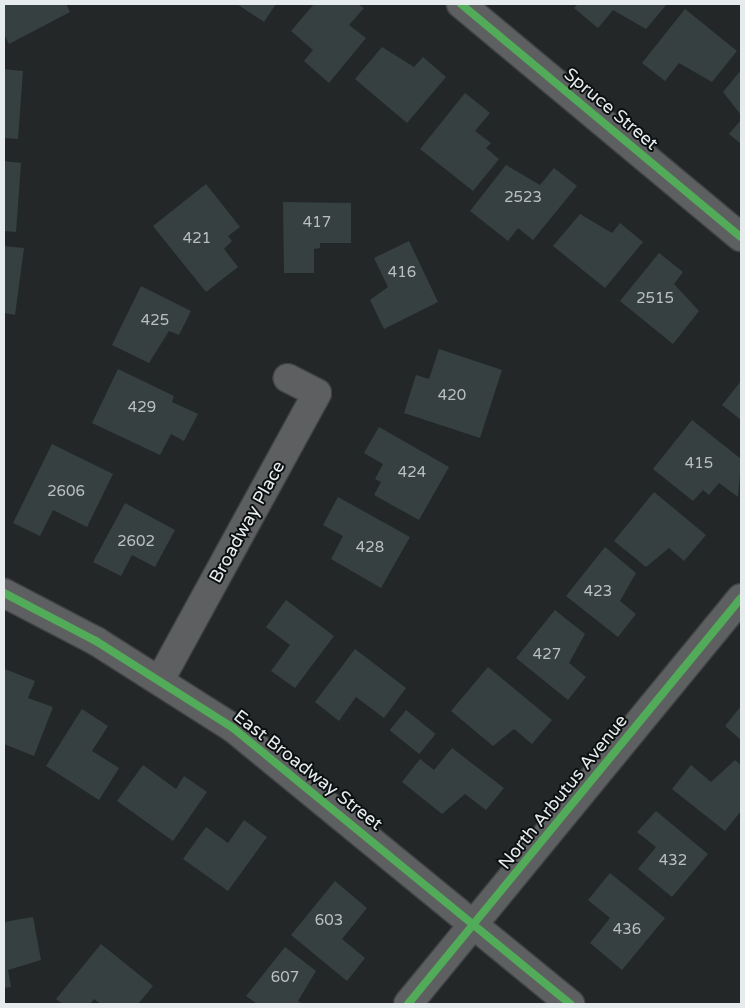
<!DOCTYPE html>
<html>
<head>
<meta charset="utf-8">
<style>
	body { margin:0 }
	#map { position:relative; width:745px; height:1008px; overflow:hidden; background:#232728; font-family:"Varela Round",sans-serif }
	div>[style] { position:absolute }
	.building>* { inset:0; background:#364041; transform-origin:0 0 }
	.roads { filter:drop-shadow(1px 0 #3f4243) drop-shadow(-1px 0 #3f4243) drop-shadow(0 1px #3f4243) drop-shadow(0 -1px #3f4243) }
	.minor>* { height:28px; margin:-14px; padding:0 14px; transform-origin:14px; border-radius:14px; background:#5e5f60 }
	.cycleway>* { height:8px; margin:-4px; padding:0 4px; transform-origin:4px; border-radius:4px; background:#51ab58 }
	span { translate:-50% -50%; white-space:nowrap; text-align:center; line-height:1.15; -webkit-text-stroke:4px #0d1011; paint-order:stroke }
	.number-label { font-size:15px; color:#bac0c2 }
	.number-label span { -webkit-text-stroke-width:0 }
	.street-label { font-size:18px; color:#e6ebed }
	.frame { position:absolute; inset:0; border:5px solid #e6ebed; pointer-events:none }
</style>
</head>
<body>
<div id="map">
	<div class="building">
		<div style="clip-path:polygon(4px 4px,66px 4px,70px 12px,9px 44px,4px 34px)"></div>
		<div style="clip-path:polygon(237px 4px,276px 4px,264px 22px)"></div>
		<div style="clip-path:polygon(314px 4px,358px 4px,364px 8px,349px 25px,366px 38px,329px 83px,304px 61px,313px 50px,291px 31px)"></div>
		<div style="clip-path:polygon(578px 4px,667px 4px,646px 29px,613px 10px,598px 28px,574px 8px)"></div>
		<div style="clip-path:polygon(685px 9px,737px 51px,712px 82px,679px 63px,665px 81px,642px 63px)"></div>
		<div style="clip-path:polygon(382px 47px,414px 67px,423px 57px,446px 77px,407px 123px,355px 79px)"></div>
		<div style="clip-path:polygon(4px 69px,23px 71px,18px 139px,4px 138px)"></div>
		<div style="clip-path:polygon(741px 70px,741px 115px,723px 92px)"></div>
		<div style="clip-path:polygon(465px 93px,490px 113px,475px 131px,491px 143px,486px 148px,499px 159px,473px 191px,420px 149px)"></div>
		<div style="clip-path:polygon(741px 120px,741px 144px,729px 134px)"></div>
		<div style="clip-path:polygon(4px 161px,21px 163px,16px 232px,4px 231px)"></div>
		<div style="clip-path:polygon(506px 165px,540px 185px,554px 168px,577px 186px,533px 240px,518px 228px,508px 241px,470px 211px)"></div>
		<div style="clip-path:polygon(206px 184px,240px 227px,228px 236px,232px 241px,224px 249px,238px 267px,206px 292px,153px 226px)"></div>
		<div style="clip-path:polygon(283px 202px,351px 203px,351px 243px,320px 243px,320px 248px,314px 249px,314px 273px,284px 273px)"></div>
		<div style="clip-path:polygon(580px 214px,612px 233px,620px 223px,643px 242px,605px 288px,553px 246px)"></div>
		<div style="clip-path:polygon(409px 241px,438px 302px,384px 329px,370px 300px,388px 287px,374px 258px)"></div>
		<div style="clip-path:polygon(4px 246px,24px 248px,15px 315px,4px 313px)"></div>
		<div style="clip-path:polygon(659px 253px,683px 272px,674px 284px,699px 311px,673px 344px,620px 301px)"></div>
		<div style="clip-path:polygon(141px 286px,191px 311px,179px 335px,169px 331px,149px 363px,112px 345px)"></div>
		<div style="clip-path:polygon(439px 349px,502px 370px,480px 438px,404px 413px,416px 375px,429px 379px)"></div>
		<div style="clip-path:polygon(118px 369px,174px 396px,172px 402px,198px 414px,184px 441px,171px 434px,160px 455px,92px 423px)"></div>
		<div style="clip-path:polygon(741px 381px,741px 420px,722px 405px)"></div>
		<div style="clip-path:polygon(692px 420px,741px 459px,738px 497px,719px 483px,709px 495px,703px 490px,693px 501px,653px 469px)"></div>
		<div style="clip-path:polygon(379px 427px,449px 467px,419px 520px,374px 495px,381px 482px,375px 479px,383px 464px,364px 453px)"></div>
		<div style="clip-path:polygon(52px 444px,113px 474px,87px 527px,53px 510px,40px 536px,13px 523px)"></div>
		<div style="clip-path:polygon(654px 492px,706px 535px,684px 561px,669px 548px,646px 567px,614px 541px)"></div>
		<div style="clip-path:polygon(338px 497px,410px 537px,381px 588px,331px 559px,343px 536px,323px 525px)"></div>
		<div style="clip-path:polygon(125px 503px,175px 530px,155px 567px,132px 555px,121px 576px,93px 562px)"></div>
		<div style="clip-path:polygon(605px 547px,636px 573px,620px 601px,636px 614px,618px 637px,566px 596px)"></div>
		<div style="clip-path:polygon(286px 600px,334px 636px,295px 688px,271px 671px,290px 645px,266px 627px)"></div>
		<div style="clip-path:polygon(555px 610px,585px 634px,569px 663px,586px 677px,568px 700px,516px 658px)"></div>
		<div style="clip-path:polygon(355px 649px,406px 688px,384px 718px,356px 697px,339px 721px,315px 702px)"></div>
		<div style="clip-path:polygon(488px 667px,552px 720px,532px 744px,514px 729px,493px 746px,451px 711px)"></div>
		<div style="clip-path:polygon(5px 669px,35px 681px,28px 698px,53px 707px,34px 756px,4px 744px)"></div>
		<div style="clip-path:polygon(741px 706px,741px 740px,725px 726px)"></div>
		<div style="clip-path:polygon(82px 709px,108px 726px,92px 751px,119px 768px,99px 800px,46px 766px)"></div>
		<div style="left:406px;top:710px;width:38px;height:26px;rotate:39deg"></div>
		<div style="clip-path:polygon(452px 748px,504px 788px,486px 810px,465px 794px,442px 814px,402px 782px,420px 759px,434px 770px)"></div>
		<div style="clip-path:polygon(735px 760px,741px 765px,741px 811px,725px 831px,672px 789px,691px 765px,711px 782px)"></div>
		<div style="clip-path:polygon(143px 765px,176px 789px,184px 776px,207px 792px,173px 841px,117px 801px)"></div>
		<div style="clip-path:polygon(656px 811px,708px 854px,672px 897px,638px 869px,656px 847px,637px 832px)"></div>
		<div style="clip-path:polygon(244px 820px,267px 837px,228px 891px,183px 859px,206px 827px,228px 843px)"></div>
		<div style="clip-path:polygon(610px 873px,665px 918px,622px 970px,590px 943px,610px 918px,588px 900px)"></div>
		<div style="clip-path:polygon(335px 881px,367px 908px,342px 939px,365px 958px,347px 981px,291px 935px)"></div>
		<div style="clip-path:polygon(33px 917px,41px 960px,8px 970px,11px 987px,4px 988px,4px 922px)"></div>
		<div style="clip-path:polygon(101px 944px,153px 986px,138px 1004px,101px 1004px,94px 999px,90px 1004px,63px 1004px,56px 999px)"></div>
		<div style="clip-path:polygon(285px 947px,316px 971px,298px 1001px,303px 1004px,257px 1004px,246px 996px)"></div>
	</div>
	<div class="roads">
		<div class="minor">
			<div style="left:461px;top:4px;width:364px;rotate:39.8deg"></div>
			<div style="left:4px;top:593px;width:104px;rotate:27.6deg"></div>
			<div style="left:96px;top:641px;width:162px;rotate:32.4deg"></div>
			<div style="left:233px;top:728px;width:436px;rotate:39.3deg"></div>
			<div style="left:160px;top:680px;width:327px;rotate:-61.3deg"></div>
			<div style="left:317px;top:393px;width:33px;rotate:-153deg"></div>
			<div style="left:408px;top:1004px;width:525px;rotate:-50.64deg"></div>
		</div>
	</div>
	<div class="cycleway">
		<div style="left:461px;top:4px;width:364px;rotate:39.8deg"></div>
		<div style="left:4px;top:593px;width:104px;rotate:27.6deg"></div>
		<div style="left:96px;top:641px;width:162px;rotate:32.4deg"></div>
		<div style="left:233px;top:728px;width:436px;rotate:39.3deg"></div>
		<div style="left:408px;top:1004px;width:525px;rotate:-50.64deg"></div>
	</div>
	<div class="number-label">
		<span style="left:523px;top:198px">2523</span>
		<span style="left:317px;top:223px">417</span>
		<span style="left:197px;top:239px">421</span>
		<span style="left:402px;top:273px">416</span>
		<span style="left:655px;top:299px">2515</span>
		<span style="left:155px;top:321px">425</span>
		<span style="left:452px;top:396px">420</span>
		<span style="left:142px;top:408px">429</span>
		<span style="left:699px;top:464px">415</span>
		<span style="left:412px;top:473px">424</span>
		<span style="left:66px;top:492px">2606</span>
		<span style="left:136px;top:542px">2602</span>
		<span style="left:370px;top:548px">428</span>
		<span style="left:598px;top:592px">423</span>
		<span style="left:547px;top:655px">427</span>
		<span style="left:673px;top:861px">432</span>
		<span style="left:329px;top:921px">603</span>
		<span style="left:627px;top:930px">436</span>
		<span style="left:285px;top:978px">607</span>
	</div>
	<div class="street-label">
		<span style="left:611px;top:109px;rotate:40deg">Spruce Street</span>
		<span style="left:247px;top:522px;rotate:-61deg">Broadway Place</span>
		<span style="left:308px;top:770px;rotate:38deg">East Broadway Street</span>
		<span style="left:563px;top:792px;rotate:-51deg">North Arbutus Avenue</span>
	</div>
	<div class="frame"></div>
</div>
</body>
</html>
